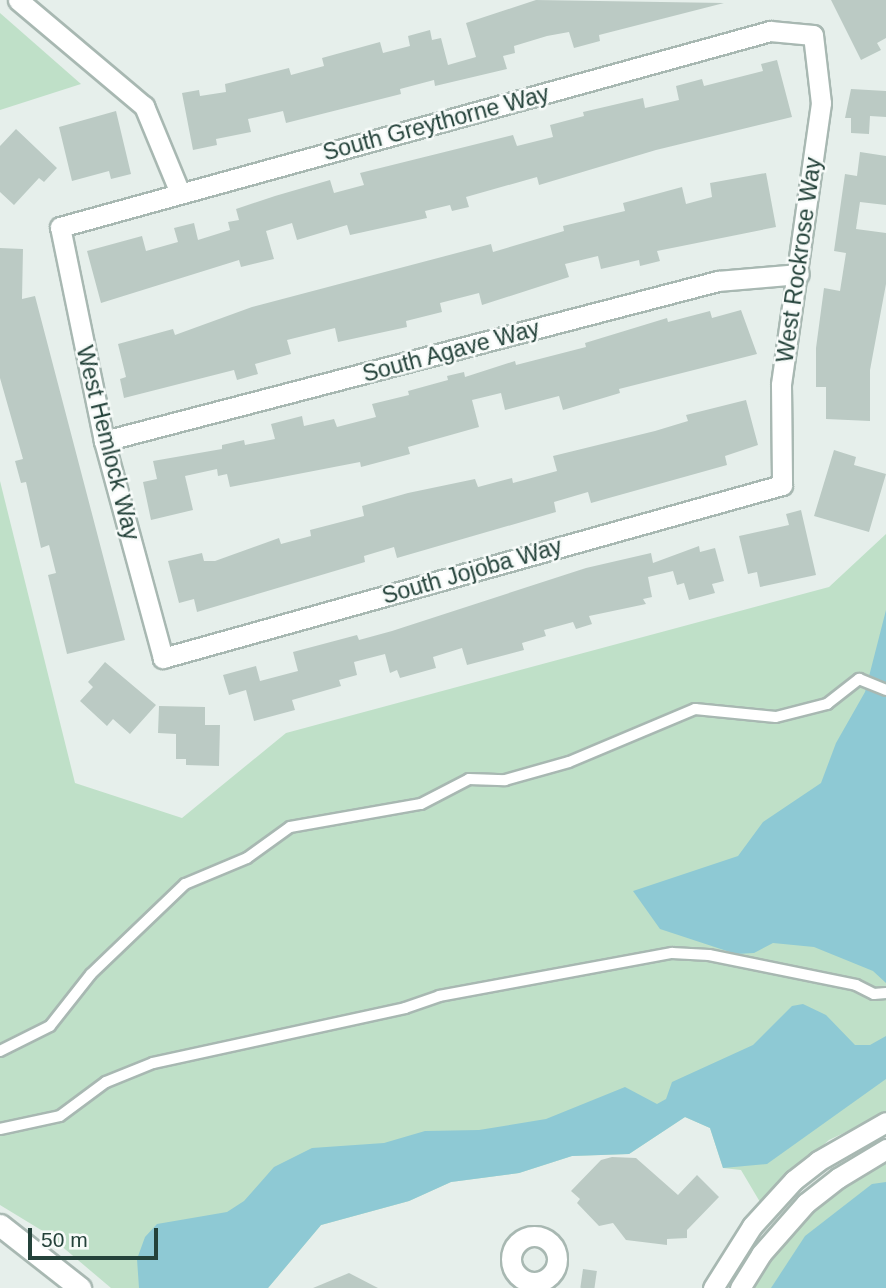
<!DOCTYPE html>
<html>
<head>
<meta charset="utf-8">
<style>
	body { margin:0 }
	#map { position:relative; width:886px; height:1288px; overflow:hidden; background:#e6efeb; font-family:Helvetica,sans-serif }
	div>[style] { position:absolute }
	.green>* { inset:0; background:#bfe0c8 }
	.water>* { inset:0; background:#8ec9d4 }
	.building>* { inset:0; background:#bbcac4; transform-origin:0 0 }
	.roads { filter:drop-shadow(2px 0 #a8b8b2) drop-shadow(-2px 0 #a8b8b2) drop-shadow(0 2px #a8b8b2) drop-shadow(0 -2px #a8b8b2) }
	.service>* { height:10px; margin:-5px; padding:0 5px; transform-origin:5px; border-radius:5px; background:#fff }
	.minor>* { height:19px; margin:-9.5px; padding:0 9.5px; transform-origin:9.5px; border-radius:9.5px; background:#fff }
	.minor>.ring { margin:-9.5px; padding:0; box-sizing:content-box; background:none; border:19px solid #fff; border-radius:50% }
	.tertiary>* { height:21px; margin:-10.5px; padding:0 10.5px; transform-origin:10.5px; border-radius:10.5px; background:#fff }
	span { translate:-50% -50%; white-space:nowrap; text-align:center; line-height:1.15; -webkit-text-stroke:5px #f7fbf9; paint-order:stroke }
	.street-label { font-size:23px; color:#24423a }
	.scale { position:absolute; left:28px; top:1228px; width:130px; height:32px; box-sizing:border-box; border:4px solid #24423a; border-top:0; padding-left:9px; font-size:21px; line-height:24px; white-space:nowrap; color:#24423a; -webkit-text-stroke:5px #f7fbf9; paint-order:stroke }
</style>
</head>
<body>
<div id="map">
	<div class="green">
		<div style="clip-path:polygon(0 13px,81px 84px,0 110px)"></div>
		<div style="clip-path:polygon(0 481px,75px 783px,182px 818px,286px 733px,829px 587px,886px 534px,886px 1113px,829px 1140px,760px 1202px,741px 1170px,723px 1168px,710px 1128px,685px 1117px,629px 1154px,572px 1156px,519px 1173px,451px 1182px,409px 1201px,321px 1225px,268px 1288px,111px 1288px,46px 1233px,0 1205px)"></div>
		<div style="clip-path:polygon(886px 1158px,886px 1288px,746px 1288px,767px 1251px,827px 1196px)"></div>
	</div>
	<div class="water">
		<div style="clip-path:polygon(886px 610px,886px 983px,873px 971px,814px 947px,773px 943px,754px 953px,736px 954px,660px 929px,633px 891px,738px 856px,763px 822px,821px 783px,836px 743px,865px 692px)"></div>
		<div style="clip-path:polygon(803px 1004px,826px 1015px,855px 1045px,870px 1045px,886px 1036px,886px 1079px,767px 1164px,723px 1168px,710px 1128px,685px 1117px,629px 1154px,572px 1156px,519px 1173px,451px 1182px,409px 1201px,321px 1225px,268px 1288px,139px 1288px,137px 1259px,145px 1237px,157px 1224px,227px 1212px,244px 1201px,274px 1167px,312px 1148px,384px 1143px,425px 1131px,479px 1130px,546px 1119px,625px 1087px,657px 1104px,666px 1099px,672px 1082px,753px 1045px,792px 1006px)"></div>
		<div style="clip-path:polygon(886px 1182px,886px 1288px,771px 1288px,805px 1236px,872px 1184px)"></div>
	</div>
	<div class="building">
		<div style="clip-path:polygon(536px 0,724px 3px,599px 35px,600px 41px,574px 48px,569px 32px,547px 36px,514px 46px,515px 53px,503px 56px,507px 69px,435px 86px,434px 80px,400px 89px,401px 94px,286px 123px,283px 111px,248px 119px,251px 132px,216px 139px,217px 145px,193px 150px,182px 93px,199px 90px,200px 96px,226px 92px,225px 84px,289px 68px,291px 75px,324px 66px,322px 58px,380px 42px,383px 53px,410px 46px,408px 36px,430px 30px,432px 40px,441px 38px,448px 65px,476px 57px,466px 23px)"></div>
		<div style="clip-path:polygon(831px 0,886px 0,886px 38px,877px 43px,881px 50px,861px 60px)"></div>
		<div style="clip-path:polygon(777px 60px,792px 117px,656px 150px,539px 185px,537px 177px,466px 197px,469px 207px,452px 211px,450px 205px,425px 211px,427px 218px,350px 235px,347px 225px,297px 240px,292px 223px,266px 231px,274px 259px,241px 267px,239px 260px,101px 303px,87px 251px,142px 236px,146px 251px,178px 242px,174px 228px,194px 223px,198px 240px,230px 230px,228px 222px,239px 220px,236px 209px,275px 196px,330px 180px,334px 193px,364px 185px,360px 173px,513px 135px,517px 146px,553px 137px,550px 125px,584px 116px,583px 112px,643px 98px,645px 108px,679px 100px,676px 86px,702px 79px,704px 86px,763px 71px,761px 64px)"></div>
		<div style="clip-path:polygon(851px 89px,886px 91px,886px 117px,870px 116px,869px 134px,851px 133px,851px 118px,845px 118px)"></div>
		<div style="clip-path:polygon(116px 111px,131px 174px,111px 179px,109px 171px,72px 181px,59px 127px)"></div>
		<div style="clip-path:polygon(16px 129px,57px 168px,44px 182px,39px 178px,14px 205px,0 192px,0 146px)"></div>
		<div style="clip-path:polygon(860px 152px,886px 156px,886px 205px,860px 202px,856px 229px,886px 233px,886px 284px,870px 370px,870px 421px,826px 419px,826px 387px,816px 387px,816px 348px,824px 288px,840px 291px,846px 253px,834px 251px,845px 174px,857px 176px)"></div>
		<div style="clip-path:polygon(766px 173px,776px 227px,657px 251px,660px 261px,640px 266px,639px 260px,601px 269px,598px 256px,565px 264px,569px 277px,482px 305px,479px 293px,440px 303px,442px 312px,406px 321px,407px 327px,338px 342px,335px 328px,287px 340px,291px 354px,255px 364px,258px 374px,237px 380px,234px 370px,124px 398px,120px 379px,126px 377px,118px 344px,173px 329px,175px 335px,252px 307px,491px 244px,493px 252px,564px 231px,563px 226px,625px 211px,623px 203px,682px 187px,686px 204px,712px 197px,710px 183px)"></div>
		<div style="clip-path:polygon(0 248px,23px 249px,22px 299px,35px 296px,125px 640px,67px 654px,48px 575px,56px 573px,49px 545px,41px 548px,26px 482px,21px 483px,15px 461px,23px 459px,0 378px)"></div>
		<div style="clip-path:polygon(741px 310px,757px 354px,619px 389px,620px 393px,563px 410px,559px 396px,505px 410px,501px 393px,472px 400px,479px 427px,408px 447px,410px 454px,361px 467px,360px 462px,230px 487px,227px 474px,218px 476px,217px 469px,185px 476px,193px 510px,151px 520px,143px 482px,157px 479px,153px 461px,222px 449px,222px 445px,244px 440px,245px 445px,275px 439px,271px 424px,302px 416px,304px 426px,334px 419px,337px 427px,376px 417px,372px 404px,409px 395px,408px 391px,448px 380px,447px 376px,464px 372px,465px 377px,515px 361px,516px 365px,586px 347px,585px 343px,667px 318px,668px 322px,710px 311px,712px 318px)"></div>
		<div style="clip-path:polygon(746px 400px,758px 445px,725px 456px,727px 465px,591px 503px,588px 492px,554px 502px,556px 512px,397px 558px,394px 547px,364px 556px,365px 562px,197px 612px,194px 599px,179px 603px,168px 561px,202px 553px,204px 561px,215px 561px,279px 538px,281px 544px,311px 536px,310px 530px,364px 516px,362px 506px,408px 493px,475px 479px,478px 487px,512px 478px,513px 483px,557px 471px,553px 456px,655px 431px,688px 421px,686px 415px)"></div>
		<div style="clip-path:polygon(834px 450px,856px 457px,854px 465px,886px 474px,869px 532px,814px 516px)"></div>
		<div style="clip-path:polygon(801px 510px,816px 575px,760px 587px,757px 572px,748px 574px,739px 536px,789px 525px,786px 514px)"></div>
		<div style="clip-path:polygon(699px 546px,700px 552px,715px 548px,724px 581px,712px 584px,715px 593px,689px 600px,684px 583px,677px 585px,673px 571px,648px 577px,652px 597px,643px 599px,646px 604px,589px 616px,592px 624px,576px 629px,573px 622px,544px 630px,546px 636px,522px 643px,524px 650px,467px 665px,462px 648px,433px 657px,436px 668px,400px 678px,397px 670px,390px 673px,385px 654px,354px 662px,357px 675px,339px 680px,341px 686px,292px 700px,295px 710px,254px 721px,246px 690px,229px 695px,223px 675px,256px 666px,260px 681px,298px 671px,293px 652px,357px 635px,359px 640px,392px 631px,586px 568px,651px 553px,653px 563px)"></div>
		<div style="clip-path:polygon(105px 662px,156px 705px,130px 734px,113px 719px,107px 726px,80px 701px,93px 687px,88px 682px)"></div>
		<div style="clip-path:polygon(159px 706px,205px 707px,205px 725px,220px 725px,219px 766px,186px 765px,186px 759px,176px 759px,176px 734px,158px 733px)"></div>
		<div style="clip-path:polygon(612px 1157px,636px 1158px,678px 1195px,697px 1175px,719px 1197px,687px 1230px,687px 1238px,667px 1239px,667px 1245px,626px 1240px,613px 1223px,599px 1226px,577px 1203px,580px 1199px,571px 1191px,601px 1160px)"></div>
		<div style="left:583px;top:1269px;width:14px;height:19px;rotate:8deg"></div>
		<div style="clip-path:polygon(349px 1273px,378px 1288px,313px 1288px)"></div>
	</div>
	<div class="roads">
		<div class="service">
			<div style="left:0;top:1051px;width:56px;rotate:-26.6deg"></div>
			<div style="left:50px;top:1026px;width:66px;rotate:-51.7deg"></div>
			<div style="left:91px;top:974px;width:130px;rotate:-43.8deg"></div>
			<div style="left:185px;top:884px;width:67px;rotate:-22.8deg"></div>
			<div style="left:247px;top:858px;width:53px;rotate:-35.8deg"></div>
			<div style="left:290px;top:827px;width:133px;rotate:-10deg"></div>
			<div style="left:421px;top:804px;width:54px;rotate:-27.5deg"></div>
			<div style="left:469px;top:779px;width:36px;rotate:2deg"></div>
			<div style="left:505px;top:780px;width:66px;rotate:-15.7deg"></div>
			<div style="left:569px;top:762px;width:137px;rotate:-22.8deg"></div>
			<div style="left:695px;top:709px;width:81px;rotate:5.6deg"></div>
			<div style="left:776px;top:717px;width:53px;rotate:-14.3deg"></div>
			<div style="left:827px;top:704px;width:41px;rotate:-38deg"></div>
			<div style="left:859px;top:679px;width:29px;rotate:22deg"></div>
			<div style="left:0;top:1129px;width:61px;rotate:-12.2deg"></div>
			<div style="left:60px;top:1116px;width:57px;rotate:-36.5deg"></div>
			<div style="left:106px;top:1082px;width:51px;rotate:-22deg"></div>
			<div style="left:153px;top:1063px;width:258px;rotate:-12.3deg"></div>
			<div style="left:405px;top:1008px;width:36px;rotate:-19deg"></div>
			<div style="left:439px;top:996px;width:237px;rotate:-10.5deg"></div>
			<div style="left:672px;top:953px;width:37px;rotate:3deg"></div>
			<div style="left:709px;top:955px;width:150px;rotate:11.5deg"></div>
			<div style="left:856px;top:985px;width:20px;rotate:27deg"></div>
			<div style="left:874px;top:994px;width:12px;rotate:-5deg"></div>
		</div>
		<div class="minor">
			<div style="left:18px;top:0;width:165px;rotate:40.1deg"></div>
			<div style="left:144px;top:106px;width:94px;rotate:67.5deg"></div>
			<div style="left:770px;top:31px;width:43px;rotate:5.3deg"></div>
			<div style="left:813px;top:35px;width:68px;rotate:83.3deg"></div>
			<div style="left:821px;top:103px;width:285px;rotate:98.1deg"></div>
			<div style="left:781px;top:385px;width:100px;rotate:89.4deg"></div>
			<div style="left:782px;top:485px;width:643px;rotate:164.39deg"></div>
			<div style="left:163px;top:658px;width:225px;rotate:-105.2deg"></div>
			<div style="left:104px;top:441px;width:218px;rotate:-101.6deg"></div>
			<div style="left:60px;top:227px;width:737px;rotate:-15.43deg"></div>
			<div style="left:104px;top:441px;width:635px;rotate:-14.61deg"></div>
			<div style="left:718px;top:281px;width:81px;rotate:-4.9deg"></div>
			<div class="ring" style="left:511px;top:1236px;width:27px;height:27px"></div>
			<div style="left:713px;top:1288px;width:73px;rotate:-57.8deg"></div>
			<div style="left:752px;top:1226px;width:62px;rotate:-47.6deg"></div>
			<div style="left:794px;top:1180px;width:31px;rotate:-38deg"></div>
			<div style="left:818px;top:1161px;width:78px;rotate:-29.8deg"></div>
			<div style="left:740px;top:1288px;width:40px;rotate:-58deg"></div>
			<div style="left:761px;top:1254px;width:68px;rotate:-48.6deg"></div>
			<div style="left:806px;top:1203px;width:41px;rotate:-38deg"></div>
			<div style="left:838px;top:1178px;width:56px;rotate:-31.1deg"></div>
		</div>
		<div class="tertiary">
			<div style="left:0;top:1225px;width:102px;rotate:38.2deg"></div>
		</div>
	</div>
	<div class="street-label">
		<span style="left:436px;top:123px;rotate:-15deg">South Greythorne Way</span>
		<span style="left:799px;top:260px;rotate:-82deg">West Rockrose Way</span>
		<span style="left:451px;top:351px;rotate:-15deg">South Agave Way</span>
		<span style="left:108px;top:443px;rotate:76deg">West Hemlock Way</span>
		<span style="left:472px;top:571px;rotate:-16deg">South Jojoba Way</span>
	</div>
	<div class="scale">50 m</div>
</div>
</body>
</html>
